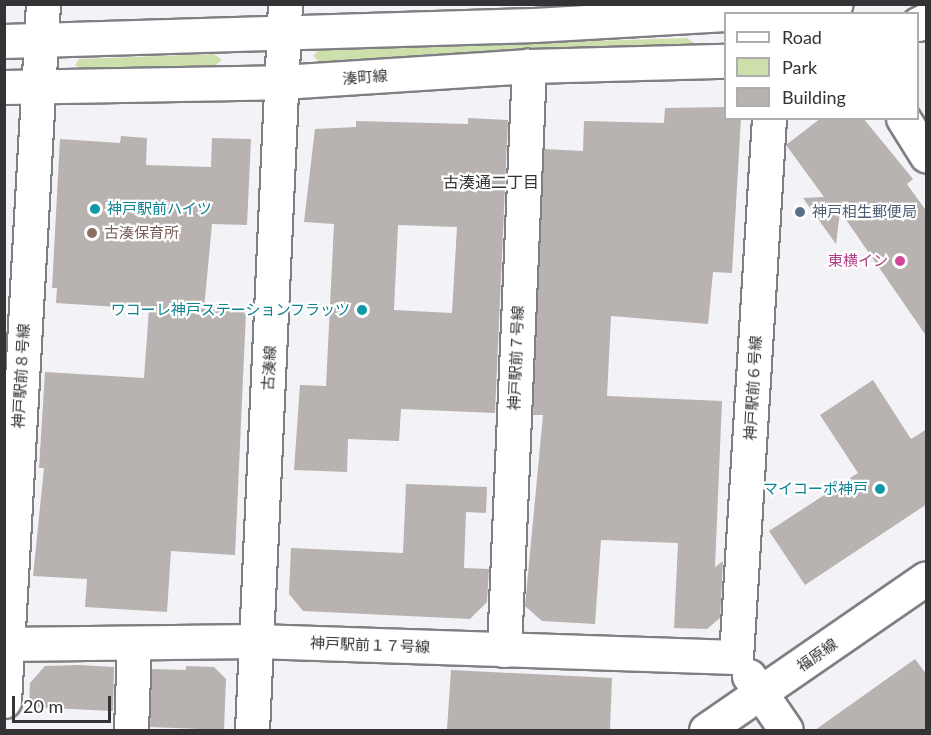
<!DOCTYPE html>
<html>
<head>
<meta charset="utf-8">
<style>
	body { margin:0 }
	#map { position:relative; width:931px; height:735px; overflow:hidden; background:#f3f2f7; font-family:Lato,"Noto Sans JP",sans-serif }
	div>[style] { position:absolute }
	.green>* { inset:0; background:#cde0ac }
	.building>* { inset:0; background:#b8b2b0 }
	.roads { filter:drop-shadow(2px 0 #807f84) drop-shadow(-2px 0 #807f84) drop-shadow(0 2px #807f84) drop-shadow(0 -2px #807f84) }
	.minor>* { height:33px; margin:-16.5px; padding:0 16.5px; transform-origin:16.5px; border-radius:16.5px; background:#fff }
	.dots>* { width:16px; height:16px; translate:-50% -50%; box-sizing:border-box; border:3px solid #fff; border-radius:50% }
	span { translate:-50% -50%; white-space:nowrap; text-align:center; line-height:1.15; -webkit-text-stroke:4.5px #fff; paint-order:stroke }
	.street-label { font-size:15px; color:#343335 }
	.culture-label { font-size:15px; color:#0d838f }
	.left { translate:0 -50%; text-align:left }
	.right { translate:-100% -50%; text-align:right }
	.service-label { font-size:15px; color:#4e5e75 }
	.education-label { font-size:15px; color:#785e54 }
	.hotel-label { font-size:15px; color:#b23c85 }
	.neighbourhood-label { font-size:16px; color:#343335 }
	.frame { position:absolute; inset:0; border:6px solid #343335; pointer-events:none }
	.legend { position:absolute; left:724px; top:12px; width:195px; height:108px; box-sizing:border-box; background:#fff; border:2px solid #aeadae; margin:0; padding:8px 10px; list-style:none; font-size:18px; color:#343335 }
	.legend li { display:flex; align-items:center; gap:12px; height:30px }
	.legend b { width:30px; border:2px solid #aeadae }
	.scale { position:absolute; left:12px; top:696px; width:99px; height:27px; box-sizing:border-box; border:3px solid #343335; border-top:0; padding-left:8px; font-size:18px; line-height:21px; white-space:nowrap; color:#343335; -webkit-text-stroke:4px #fff; paint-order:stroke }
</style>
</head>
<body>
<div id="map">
	<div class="green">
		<div style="clip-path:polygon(687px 38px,694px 43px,686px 51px,320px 62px,313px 56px,319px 50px)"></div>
		<div style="clip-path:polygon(214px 54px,222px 60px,216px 65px,82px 70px,75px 65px,79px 59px)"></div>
	</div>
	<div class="building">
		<div style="clip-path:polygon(726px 107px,726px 118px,741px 118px,732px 273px,713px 272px,708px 324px,611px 316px,607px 396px,722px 401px,715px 567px,723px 561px,720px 618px,707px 629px,674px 628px,678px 543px,601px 540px,595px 624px,542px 621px,525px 606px,543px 415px,533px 415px,544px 149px,583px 151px,584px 121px,664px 123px,665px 108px)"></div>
		<div style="clip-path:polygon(evenodd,468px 118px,508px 120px,495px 413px,401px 409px,399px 441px,348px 439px,347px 472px,294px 470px,300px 385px,326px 386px,334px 224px,304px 222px,315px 129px,356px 127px,356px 121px,468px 124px,468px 118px,398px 225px,457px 227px,452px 313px,394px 310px,398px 225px)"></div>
		<div style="clip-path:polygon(821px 118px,863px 118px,913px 179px,907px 184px,927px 212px,927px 337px,840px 211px,836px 244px,803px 198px,824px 197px,786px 145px)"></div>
		<div style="clip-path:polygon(121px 136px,147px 138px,146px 165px,211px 167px,212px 138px,251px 139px,247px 225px,212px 224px,204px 309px,246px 312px,235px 555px,171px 551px,167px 612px,85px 607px,87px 579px,33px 576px,44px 468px,39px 468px,45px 372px,144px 378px,149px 309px,56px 303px,57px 288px,52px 288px,60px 139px,120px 143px)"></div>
		<div style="clip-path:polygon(873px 380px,911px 439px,927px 429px,927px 504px,805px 585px,769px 531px,858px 473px,820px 415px)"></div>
		<div style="clip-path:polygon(406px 484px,487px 487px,486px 513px,466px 512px,464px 568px,489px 569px,487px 602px,470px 619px,303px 611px,289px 594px,291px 548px,403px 553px)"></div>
		<div style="clip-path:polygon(915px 659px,927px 675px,927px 730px,815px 730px)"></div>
		<div style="clip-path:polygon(79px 665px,114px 667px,113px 711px,29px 707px,30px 683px,45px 666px)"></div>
		<div style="clip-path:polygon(186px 666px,214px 667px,226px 679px,224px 730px,150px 727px,152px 669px,186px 670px)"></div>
		<div style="clip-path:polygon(451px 670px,612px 678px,610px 730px,447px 730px)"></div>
	</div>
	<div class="roads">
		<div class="minor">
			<div style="left:734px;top:14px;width:102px;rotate:-5.6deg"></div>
			<div style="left:918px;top:24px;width:9px;rotate:-27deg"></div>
			<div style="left:4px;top:41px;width:530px;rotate:-1.73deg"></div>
			<div style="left:534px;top:25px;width:192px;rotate:-3.3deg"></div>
			<div style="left:4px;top:87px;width:278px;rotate:-1deg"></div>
			<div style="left:282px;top:82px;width:248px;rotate:-3.7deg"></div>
			<div style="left:529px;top:66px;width:197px;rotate:-1.5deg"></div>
			<div style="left:903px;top:118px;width:44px;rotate:58.1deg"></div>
			<div style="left:4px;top:644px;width:252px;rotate:-0.7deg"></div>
			<div style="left:256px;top:641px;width:480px;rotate:1.9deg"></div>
			<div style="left:504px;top:650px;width:585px;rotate:-87.55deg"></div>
			<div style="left:736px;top:657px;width:540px;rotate:-86.5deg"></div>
			<div style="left:749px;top:676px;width:65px;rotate:55.6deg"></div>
			<div style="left:4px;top:701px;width:698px;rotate:-86.8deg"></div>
			<div style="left:131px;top:730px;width:87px;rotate:-88deg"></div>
			<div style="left:252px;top:730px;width:727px;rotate:-87.4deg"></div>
			<div style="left:706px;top:730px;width:267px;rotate:-34.6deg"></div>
		</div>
	</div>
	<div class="dots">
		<div style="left:95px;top:209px;background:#0f9aa8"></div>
		<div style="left:800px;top:212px;background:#5c6f8a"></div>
		<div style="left:92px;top:233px;background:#8d6e63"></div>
		<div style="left:900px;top:261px;background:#d1479c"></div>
		<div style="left:362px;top:310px;background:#0f9aa8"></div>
		<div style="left:880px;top:489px;background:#0f9aa8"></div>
	</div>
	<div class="street-label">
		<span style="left:365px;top:77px;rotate:-4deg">湊町線</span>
		<span style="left:516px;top:358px;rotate:-88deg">神戸駅前７号線</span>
		<span style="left:269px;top:368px;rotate:-87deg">古湊線</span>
		<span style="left:21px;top:376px;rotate:-87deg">神戸駅前８号線</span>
		<span style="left:753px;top:388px;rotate:-87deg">神戸駅前６号線</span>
		<span style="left:370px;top:645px;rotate:2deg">神戸駅前１７号線</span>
		<span style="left:817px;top:655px;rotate:-35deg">福原線</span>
	</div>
	<div class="culture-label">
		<span class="left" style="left:107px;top:209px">神戸駅前ハイツ</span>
		<span class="right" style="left:350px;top:310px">ワコーレ神戸ステーションフラッツ</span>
		<span class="right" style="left:868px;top:489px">マイコーポ神戸</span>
	</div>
	<div class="service-label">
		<span class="left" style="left:812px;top:212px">神戸相生郵便局</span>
	</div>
	<div class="education-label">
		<span class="left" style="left:104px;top:233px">古湊保育所</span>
	</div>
	<div class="hotel-label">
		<span class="right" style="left:888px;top:261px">東横イン</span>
	</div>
	<div class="neighbourhood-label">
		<span style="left:491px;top:182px">古湊通二丁目</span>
	</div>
	<div class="frame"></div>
	<ul class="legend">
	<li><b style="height:8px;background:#fff"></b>Road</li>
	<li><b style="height:16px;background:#cde0ac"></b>Park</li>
	<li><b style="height:16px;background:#b8b2b0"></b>Building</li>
	</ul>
	<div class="scale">20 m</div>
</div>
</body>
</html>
